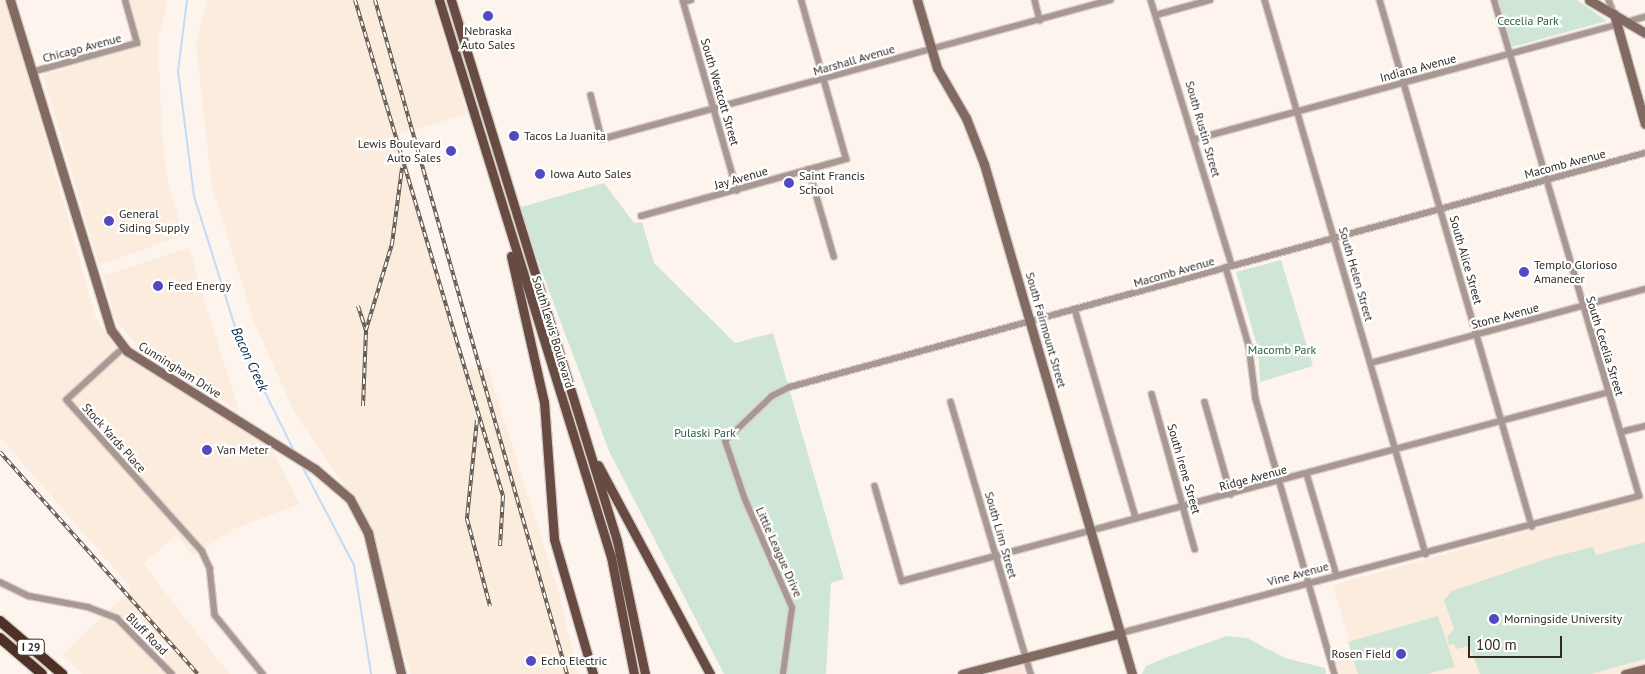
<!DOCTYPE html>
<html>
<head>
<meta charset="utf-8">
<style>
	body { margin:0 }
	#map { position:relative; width:1645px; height:674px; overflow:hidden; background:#fcf4ed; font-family:"PT Sans",sans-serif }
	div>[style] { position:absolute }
	.commercial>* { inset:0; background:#fee6dc }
	.built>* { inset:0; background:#fbecdd }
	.green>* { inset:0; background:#cfe6d6 }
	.stream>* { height:2px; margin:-1px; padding:0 1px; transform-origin:1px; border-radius:1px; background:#c2dbf8 }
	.roads { filter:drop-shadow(1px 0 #d7d0c9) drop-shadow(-1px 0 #d7d0c9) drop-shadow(0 1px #d7d0c9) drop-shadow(0 -1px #d7d0c9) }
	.street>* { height:5.5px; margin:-2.75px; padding:0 2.75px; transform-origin:2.75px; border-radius:2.75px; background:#a89792 }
	.secondary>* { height:9px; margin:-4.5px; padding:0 4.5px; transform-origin:4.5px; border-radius:4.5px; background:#826a62 }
	.primary>* { height:9px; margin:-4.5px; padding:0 4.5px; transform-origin:4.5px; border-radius:4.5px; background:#674b42 }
	.highway>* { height:10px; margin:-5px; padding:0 5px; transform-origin:5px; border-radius:5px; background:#4f3026 }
	.rail>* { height:4px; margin-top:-2px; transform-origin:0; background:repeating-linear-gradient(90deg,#fff 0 5.5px,#605851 0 11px); box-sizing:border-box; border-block:1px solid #605851 }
	.dots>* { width:14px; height:14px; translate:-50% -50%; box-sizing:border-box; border:2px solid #fff; border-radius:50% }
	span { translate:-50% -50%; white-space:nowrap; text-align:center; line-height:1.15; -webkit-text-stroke:4.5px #fff; paint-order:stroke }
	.shield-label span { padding:1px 4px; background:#fff; border:1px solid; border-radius:4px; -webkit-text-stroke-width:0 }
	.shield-label { font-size:11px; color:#312a23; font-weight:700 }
	.park-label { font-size:12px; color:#2b6243 }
	.poi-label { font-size:12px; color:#312a23 }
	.left { translate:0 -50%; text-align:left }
	.right { translate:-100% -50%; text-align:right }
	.street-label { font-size:12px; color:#312a23 }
	.water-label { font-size:14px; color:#042b4f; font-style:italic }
	.scale { position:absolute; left:1468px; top:636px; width:94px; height:22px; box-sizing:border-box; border:2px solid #312a23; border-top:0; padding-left:6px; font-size:15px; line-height:18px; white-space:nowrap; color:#312a23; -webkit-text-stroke:4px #fff; paint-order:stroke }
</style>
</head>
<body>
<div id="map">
	<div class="commercial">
		<div style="clip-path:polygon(1023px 665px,1025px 674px,985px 674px)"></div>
	</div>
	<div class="built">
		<div style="clip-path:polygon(0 0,6px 0,96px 318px,117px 349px,270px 445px,299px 504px,234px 529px,194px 556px,176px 535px,143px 564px,229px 674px,82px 674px,62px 655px,132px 589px,0 437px)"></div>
		<div style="clip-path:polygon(129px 0,168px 0,158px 40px,162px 135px,167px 179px,184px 235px,99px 265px,43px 75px,142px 45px)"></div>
		<div style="clip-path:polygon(207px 0,433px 0,467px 114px,399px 134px,464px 369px,488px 369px,560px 597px,578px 674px,411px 674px,401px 644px,393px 641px,373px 536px,364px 514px,295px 414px,254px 321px,212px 188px,196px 45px)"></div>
		<div style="clip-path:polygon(189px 248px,217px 341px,239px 411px,141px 349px,116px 321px,103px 276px)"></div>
		<div style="clip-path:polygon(1645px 499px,1645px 674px,1340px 674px,1335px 659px,1353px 654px,1333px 585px)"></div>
	</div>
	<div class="green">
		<div style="clip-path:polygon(1498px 0,1577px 0,1607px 21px,1512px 47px)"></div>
		<div style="clip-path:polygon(604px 183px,634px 223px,642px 222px,654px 263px,735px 343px,773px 333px,844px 579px,831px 583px,826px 674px,724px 674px,609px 451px,518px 208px)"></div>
		<div style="clip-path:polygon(1281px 260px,1313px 366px,1260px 382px,1258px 349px,1236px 272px)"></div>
		<div style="clip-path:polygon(1645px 542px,1645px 659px,1591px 674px,1480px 674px,1469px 646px,1456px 649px,1454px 644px,1449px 645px,1447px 637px,1454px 629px,1444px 600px,1452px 591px,1552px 557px,1593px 547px,1596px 555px)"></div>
		<div style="clip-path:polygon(1438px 616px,1455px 667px,1427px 674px,1358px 674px,1348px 642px)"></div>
		<div style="clip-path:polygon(1227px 636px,1247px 638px,1285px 658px,1325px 668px,1326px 674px,1142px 674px,1146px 666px,1165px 658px)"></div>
	</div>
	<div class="stream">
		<div style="left:187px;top:0;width:72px;rotate:97.2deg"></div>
		<div style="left:178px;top:71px;width:126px;rotate:82.7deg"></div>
		<div style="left:194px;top:196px;width:151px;rotate:72.6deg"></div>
		<div style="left:239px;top:340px;width:126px;rotate:63.6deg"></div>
		<div style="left:302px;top:466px;width:112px;rotate:62.3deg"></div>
		<div style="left:354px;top:565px;width:110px;rotate:81.1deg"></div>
	</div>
	<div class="roads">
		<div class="street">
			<div style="left:683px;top:0;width:198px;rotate:74.1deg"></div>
			<div style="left:1035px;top:0;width:21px;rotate:76deg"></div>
			<div style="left:1151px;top:0;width:277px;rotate:73deg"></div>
			<div style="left:1265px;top:0;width:577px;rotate:73.8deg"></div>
			<div style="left:1380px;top:0;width:548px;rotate:73.88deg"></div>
			<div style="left:1609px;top:0;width:15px;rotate:70deg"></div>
			<div style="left:684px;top:2px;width:7px;rotate:-16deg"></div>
			<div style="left:1156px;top:15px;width:56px;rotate:-15.5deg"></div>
			<div style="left:1627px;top:22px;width:19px;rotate:-16deg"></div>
			<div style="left:32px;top:72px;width:109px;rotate:-15.4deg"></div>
			<div style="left:137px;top:43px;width:45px;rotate:-105.6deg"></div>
			<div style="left:591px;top:95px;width:45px;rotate:76deg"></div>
			<div style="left:602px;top:139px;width:527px;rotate:-15.3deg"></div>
			<div style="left:1196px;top:139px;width:437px;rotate:-15.2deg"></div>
			<div style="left:809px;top:169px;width:91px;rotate:74deg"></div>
			<div style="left:641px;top:216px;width:213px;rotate:-15.5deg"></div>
			<div style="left:846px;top:159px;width:165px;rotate:-105.8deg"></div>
			<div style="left:1226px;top:267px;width:81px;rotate:73.6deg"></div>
			<div style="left:1249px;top:345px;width:54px;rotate:82.6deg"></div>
			<div style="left:1256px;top:399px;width:286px;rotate:74deg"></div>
			<div style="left:1075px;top:309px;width:218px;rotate:73.7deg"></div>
			<div style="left:124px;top:348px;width:77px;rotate:137.6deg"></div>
			<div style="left:67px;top:400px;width:203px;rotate:48.2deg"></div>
			<div style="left:202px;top:551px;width:19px;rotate:65deg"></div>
			<div style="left:210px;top:568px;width:47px;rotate:83.9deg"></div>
			<div style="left:215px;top:615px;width:76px;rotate:50.9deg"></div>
			<div style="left:1371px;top:363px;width:284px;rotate:-15.1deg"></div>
			<div style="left:1152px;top:394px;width:161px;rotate:74.5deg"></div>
			<div style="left:951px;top:402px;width:284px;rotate:73.6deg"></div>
			<div style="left:1205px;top:402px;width:96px;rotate:74.2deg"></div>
			<div style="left:1621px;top:432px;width:25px;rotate:-14deg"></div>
			<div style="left:1307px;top:474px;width:106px;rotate:73.6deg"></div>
			<div style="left:875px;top:486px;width:99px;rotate:74.1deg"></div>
			<div style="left:902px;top:581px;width:732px;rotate:-14.97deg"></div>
			<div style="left:0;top:582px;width:32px;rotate:26deg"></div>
			<div style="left:29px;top:596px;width:60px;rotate:10.6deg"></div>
			<div style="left:88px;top:607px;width:31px;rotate:21deg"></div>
			<div style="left:117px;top:618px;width:78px;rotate:45.5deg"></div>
			<div style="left:1121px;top:633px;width:536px;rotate:-14.81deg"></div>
			<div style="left:1639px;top:496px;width:517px;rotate:-106.3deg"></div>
			<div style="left:783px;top:674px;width:67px;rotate:-82.2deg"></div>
			<div style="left:792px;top:608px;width:118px;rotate:-113.5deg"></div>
			<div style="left:745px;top:500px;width:62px;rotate:-108.7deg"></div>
			<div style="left:725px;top:441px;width:65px;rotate:-43.8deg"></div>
			<div style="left:772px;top:396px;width:20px;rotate:-27deg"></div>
			<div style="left:790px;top:387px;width:886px;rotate:-15.31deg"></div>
		</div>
		<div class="secondary">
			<div style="left:10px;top:0;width:345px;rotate:73deg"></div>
			<div style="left:111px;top:330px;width:26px;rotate:53deg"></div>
			<div style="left:127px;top:351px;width:222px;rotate:32.1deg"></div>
			<div style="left:315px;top:469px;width:46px;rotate:40.6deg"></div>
			<div style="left:350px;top:499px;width:38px;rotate:62deg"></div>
			<div style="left:368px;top:533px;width:145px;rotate:76.8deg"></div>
			<div style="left:917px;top:0;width:71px;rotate:73.6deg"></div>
			<div style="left:937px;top:68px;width:58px;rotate:59.9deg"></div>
			<div style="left:966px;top:118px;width:49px;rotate:68.6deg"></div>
			<div style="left:984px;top:164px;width:531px;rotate:73.82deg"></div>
			<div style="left:1589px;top:0;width:65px;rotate:30.5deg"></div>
			<div style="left:1614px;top:14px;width:114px;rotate:74.3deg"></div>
			<div style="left:962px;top:674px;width:164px;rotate:-14.5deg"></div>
			<div style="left:1625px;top:674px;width:21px;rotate:-14deg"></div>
		</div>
		<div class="primary">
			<div style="left:439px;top:0;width:583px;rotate:72.84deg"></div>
			<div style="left:611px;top:557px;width:119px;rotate:78.9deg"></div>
			<div style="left:451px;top:0;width:566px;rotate:72.94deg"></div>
			<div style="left:617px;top:541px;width:136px;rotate:78.1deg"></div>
			<div style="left:511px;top:256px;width:150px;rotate:77.3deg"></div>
			<div style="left:544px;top:402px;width:137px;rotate:85.8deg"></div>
			<div style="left:554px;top:539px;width:141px;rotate:73.9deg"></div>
			<div style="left:598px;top:465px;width:237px;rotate:61.8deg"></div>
		</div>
		<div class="highway">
			<div style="left:0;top:621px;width:82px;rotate:40.5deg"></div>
			<div style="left:0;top:638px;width:55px;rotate:40.6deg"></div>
		</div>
	</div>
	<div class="rail">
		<div style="left:355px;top:0;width:518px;rotate:73.39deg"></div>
		<div style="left:503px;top:496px;width:50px;rotate:93.4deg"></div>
		<div style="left:375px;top:0;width:701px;rotate:74.1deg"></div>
		<div style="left:358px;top:306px;width:25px;rotate:72deg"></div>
		<div style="left:363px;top:406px;width:76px;rotate:-87.7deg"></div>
		<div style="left:366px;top:330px;width:90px;rotate:-73.2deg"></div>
		<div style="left:392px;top:244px;width:77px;rotate:-82.5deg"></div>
		<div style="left:477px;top:420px;width:100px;rotate:95.8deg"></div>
		<div style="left:467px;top:519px;width:90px;rotate:75.2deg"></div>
		<div style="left:0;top:452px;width:297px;rotate:48.3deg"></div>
	</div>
	<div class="dots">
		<div style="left:488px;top:16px;background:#524ac1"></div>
		<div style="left:514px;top:136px;background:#524ac1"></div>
		<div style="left:451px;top:151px;background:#524ac1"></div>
		<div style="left:540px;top:174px;background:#524ac1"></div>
		<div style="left:789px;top:183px;background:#524ac1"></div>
		<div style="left:109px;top:221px;background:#524ac1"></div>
		<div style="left:1524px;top:272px;background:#524ac1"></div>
		<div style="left:158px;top:286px;background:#524ac1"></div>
		<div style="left:207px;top:450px;background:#524ac1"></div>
		<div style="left:1494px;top:619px;background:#524ac1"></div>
		<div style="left:1401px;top:654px;background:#524ac1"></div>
		<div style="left:531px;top:661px;background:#524ac1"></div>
	</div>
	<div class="shield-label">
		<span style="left:31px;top:647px">I 29</span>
	</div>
	<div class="park-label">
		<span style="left:1528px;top:21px">Cecelia Park</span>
		<span style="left:1282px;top:350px">Macomb Park</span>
		<span style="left:705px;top:433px">Pulaski Park</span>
	</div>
	<div class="poi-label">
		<span style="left:488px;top:38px">Nebraska<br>Auto Sales</span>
		<span class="left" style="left:524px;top:136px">Tacos La Juanita</span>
		<span class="right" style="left:441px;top:151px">Lewis Boulevard<br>Auto Sales</span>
		<span class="left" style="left:550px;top:174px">Iowa Auto Sales</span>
		<span class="left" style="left:799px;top:183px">Saint Francis<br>School</span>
		<span class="left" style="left:119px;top:221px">General<br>Siding Supply</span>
		<span class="left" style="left:1534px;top:272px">Templo Glorioso<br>Amanecer</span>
		<span class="left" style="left:168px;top:286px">Feed Energy</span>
		<span class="left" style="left:217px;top:450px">Van Meter</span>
		<span class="left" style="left:1504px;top:619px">Morningside University</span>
		<span class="right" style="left:1391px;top:654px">Rosen Field</span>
		<span class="left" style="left:541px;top:661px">Echo Electric</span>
	</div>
	<div class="street-label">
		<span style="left:82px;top:48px;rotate:-15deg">Chicago Avenue</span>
		<span style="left:854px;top:60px;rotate:-16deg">Marshall Avenue</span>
		<span style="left:1418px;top:68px;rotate:-15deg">Indiana Avenue</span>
		<span style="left:720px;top:92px;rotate:74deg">South Westcott Street</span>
		<span style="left:1203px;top:129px;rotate:74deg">South Rustin Street</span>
		<span style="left:1565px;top:164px;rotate:-15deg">Macomb Avenue</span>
		<span style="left:741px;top:178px;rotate:-16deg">Jay Avenue</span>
		<span style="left:1466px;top:260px;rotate:74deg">South Alice Street</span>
		<span style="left:1174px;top:272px;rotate:-16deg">Macomb Avenue</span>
		<span style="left:1356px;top:274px;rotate:74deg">South Helen Street</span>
		<span style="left:1505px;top:316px;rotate:-15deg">Stone Avenue</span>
		<span style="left:1046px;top:330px;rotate:74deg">South Fairmount Street</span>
		<span style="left:553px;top:332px;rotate:73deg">South Lewis Boulevard</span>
		<span style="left:1605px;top:346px;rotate:73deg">South Cecelia Street</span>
		<span style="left:180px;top:370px;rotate:32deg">Cunningham Drive</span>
		<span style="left:114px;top:438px;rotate:48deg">Stock Yards Place</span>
		<span style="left:1184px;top:469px;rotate:74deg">South Irene Street</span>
		<span style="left:1253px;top:478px;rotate:-15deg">Ridge Avenue</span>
		<span style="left:1001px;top:535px;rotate:74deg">South Linn Street</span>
		<span style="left:779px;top:552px;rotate:66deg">Little League Drive</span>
		<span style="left:1298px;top:574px;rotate:-15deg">Vine Avenue</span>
		<span style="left:147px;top:634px;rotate:45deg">Bluff Road</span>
	</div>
	<div class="water-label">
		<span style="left:250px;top:359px;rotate:65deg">Bacon Creek</span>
	</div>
	<div class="scale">100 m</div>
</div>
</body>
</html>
